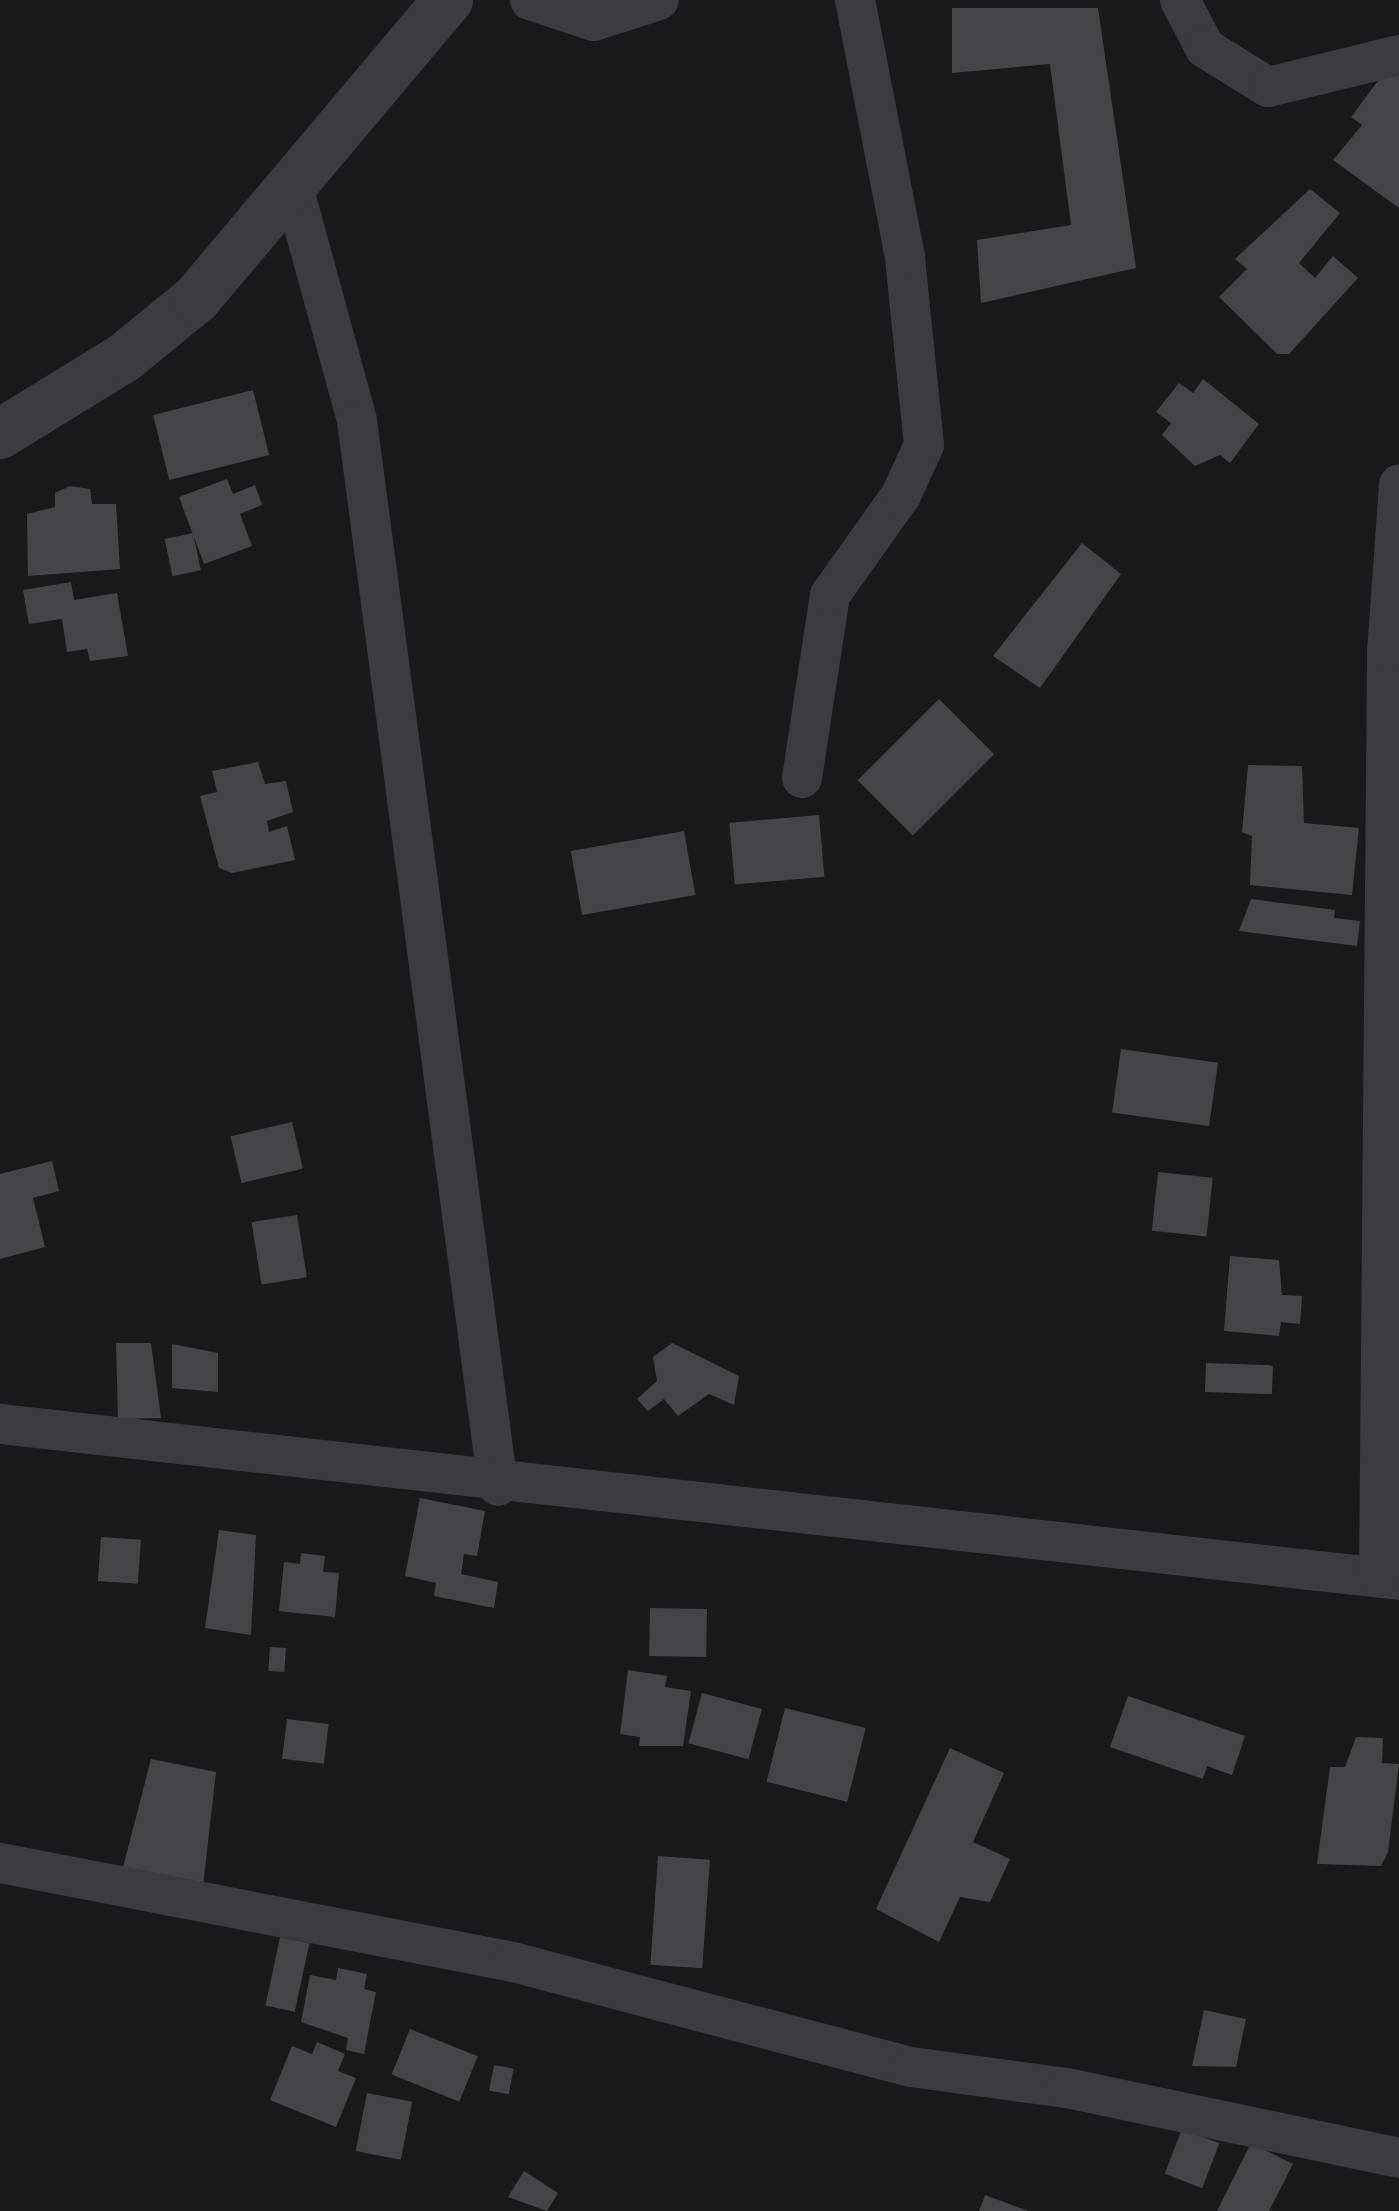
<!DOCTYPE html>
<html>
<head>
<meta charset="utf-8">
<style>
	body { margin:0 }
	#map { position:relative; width:1399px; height:2211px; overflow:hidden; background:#1a1a1c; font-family:"Archivo Narrow",sans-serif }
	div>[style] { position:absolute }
	.building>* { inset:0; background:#444549; transform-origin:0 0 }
	.minor>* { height:40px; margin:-20px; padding:0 20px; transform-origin:20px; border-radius:20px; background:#3b3c41 }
	.tertiary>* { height:50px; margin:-25px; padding:0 25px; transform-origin:25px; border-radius:25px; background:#3b3c41 }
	span { translate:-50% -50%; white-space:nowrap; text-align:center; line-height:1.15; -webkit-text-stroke:8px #151517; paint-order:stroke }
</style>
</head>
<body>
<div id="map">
	<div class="building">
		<div style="clip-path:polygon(952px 8px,1098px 8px,1136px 268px,981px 303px,977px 240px,1071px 225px,1050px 64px,952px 73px)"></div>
		<div style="clip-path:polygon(1399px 69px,1399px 208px,1333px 160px,1362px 125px,1351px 117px,1386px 70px)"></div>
		<div style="clip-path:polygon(1310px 189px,1340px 213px,1299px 263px,1315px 278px,1333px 256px,1358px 278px,1289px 354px,1277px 354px,1219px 297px,1247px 269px,1235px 259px)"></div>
		<div style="clip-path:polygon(1203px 379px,1259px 424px,1230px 463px,1220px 455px,1195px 466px,1162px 435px,1171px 423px,1156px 412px,1179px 383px,1193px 393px)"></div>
		<div style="left:253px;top:390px;width:67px;height:103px;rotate:76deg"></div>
		<div style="clip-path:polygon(227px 479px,233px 494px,255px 485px,262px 505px,240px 514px,252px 546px,204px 564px,179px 497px)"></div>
		<div style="clip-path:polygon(70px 486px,90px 489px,92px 504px,116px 504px,120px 569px,28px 576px,27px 514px,55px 507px,55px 493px)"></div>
		<div style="left:193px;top:533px;width:38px;height:29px;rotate:78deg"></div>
		<div style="clip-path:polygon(1082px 543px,1121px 574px,1040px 688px,993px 656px)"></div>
		<div style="clip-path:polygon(71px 582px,74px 600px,117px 593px,128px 656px,90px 661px,87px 649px,67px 652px,62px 619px,29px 624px,23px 590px)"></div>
		<div style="left:939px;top:699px;width:78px;height:115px;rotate:45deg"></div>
		<div style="clip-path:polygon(258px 762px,265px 784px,286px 781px,293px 812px,267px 821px,269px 832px,287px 826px,295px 860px,232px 873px,219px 868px,200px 796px,217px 792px,212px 771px)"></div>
		<div style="clip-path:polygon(1248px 765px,1302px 766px,1304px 823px,1359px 828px,1352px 895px,1250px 885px,1252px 836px,1242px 832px)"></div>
		<div style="left:819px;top:815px;width:62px;height:90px;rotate:85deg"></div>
		<div style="left:684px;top:831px;width:65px;height:115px;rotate:80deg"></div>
		<div style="clip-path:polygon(1251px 899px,1335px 910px,1334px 918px,1360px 921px,1357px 946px,1239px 931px)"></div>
		<div style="left:1121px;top:1049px;width:98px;height:64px;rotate:8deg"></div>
		<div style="left:292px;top:1122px;width:48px;height:63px;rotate:77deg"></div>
		<div style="clip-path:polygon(52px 1161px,59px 1191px,33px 1198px,45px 1247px,0 1259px,0 1174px)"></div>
		<div style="left:1158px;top:1172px;width:55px;height:59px;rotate:6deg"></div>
		<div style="left:297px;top:1215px;width:63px;height:46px;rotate:81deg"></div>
		<div style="clip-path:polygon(1230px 1256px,1279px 1260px,1282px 1295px,1302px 1296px,1300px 1324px,1281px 1322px,1279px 1336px,1224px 1331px)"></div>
		<div style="clip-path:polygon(116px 1343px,151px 1343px,161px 1418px,118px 1419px)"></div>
		<div style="clip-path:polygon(672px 1343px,739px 1376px,734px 1405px,709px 1394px,678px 1416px,664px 1399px,648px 1411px,637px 1399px,657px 1381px,653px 1357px)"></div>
		<div style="clip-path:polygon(172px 1344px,218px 1353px,218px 1392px,172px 1388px)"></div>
		<div style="left:1206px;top:1363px;width:67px;height:29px;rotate:2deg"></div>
		<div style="clip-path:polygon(420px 1498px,485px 1511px,477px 1556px,464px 1554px,461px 1574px,498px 1582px,494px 1608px,434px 1596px,436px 1583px,405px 1576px)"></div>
		<div style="clip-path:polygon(219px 1530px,256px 1535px,251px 1635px,205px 1628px)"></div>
		<div style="left:101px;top:1537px;width:40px;height:44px;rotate:4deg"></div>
		<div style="clip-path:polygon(301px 1553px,325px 1556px,323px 1572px,339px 1573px,335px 1617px,279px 1611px,284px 1562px,300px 1564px)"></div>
		<div style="left:650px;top:1608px;width:57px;height:48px;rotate:1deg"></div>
		<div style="left:270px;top:1647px;width:16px;height:24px;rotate:4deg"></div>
		<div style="clip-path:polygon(628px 1670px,667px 1676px,665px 1687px,691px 1691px,683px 1746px,639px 1746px,640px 1737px,620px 1734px)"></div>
		<div style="left:702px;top:1693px;width:62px;height:52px;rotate:15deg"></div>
		<div style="clip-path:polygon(1128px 1696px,1245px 1736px,1232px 1775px,1207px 1766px,1203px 1779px,1110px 1747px)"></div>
		<div style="left:785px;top:1708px;width:83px;height:76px;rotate:14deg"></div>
		<div style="left:287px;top:1719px;width:42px;height:40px;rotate:7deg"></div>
		<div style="clip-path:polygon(1356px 1737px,1383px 1738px,1382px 1763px,1399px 1764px,1388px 1852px,1381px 1866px,1317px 1864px,1330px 1767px,1345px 1767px)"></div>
		<div style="clip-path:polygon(950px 1748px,1004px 1773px,973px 1842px,1010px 1859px,990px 1902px,960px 1897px,939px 1942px,876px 1909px)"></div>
		<div style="clip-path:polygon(151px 1759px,216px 1772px,202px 1895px,120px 1879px)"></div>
		<div style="left:658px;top:1856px;width:52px;height:109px;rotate:4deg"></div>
		<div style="left:280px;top:1937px;width:30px;height:70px;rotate:12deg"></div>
		<div style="clip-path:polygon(338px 1968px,367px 1974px,364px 1989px,376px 1992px,364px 2054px,346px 2050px,348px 2038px,301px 2022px,310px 1975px,336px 1980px)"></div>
		<div style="clip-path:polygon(1204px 2010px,1246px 2019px,1236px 2067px,1192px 2066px)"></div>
		<div style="left:410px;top:2029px;width:73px;height:49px;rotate:22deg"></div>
		<div style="clip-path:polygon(317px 2042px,345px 2054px,338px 2071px,356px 2078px,336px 2127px,270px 2100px,292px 2046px,312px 2054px)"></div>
		<div style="left:494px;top:2065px;width:20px;height:26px;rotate:11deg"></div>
		<div style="left:367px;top:2093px;width:46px;height:59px;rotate:11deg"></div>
		<div style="left:1182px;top:2129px;width:40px;height:48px;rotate:21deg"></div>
		<div style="clip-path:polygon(1251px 2143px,1293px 2164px,1269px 2211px,1217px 2211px)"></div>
		<div style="clip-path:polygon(524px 2171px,558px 2193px,547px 2211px,508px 2197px)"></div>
		<div style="clip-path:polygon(985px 2195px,1028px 2211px,979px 2211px)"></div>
	</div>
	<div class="minor">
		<div style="left:530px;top:0;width:67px;rotate:18.2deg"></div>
		<div style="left:594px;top:21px;width:68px;rotate:-17.9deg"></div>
		<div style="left:1180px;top:0;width:54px;rotate:62.5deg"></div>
		<div style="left:1205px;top:48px;width:74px;rotate:31.8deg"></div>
		<div style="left:1268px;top:87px;width:135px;rotate:-13.7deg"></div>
		<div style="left:294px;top:190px;width:239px;rotate:74.7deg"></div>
		<div style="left:357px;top:421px;width:1074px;rotate:82.46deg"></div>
		<div style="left:802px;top:778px;width:185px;rotate:-81.3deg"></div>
		<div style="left:830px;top:595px;width:123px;rotate:-54.6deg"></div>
		<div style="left:901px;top:495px;width:55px;rotate:-65.3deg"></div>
		<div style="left:924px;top:445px;width:189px;rotate:-95.8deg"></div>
		<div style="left:905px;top:257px;width:262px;rotate:-101deg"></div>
		<div style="left:0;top:1424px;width:1408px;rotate:6.36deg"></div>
		<div style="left:1379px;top:1577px;width:925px;rotate:-89.5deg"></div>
		<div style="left:1387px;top:652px;width:168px;rotate:-85.9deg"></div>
		<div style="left:0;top:1863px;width:522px;rotate:10.92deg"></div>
		<div style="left:513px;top:1962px;width:412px;rotate:14.8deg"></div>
		<div style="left:911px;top:2067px;width:157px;rotate:7.7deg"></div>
		<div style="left:1067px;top:2088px;width:339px;rotate:11.9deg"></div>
	</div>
	<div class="tertiary">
		<div style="left:0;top:434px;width:147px;rotate:-31.6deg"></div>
		<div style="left:125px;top:357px;width:93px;rotate:-39.3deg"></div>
		<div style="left:197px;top:298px;width:390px;rotate:-49.9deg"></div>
	</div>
</div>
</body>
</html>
